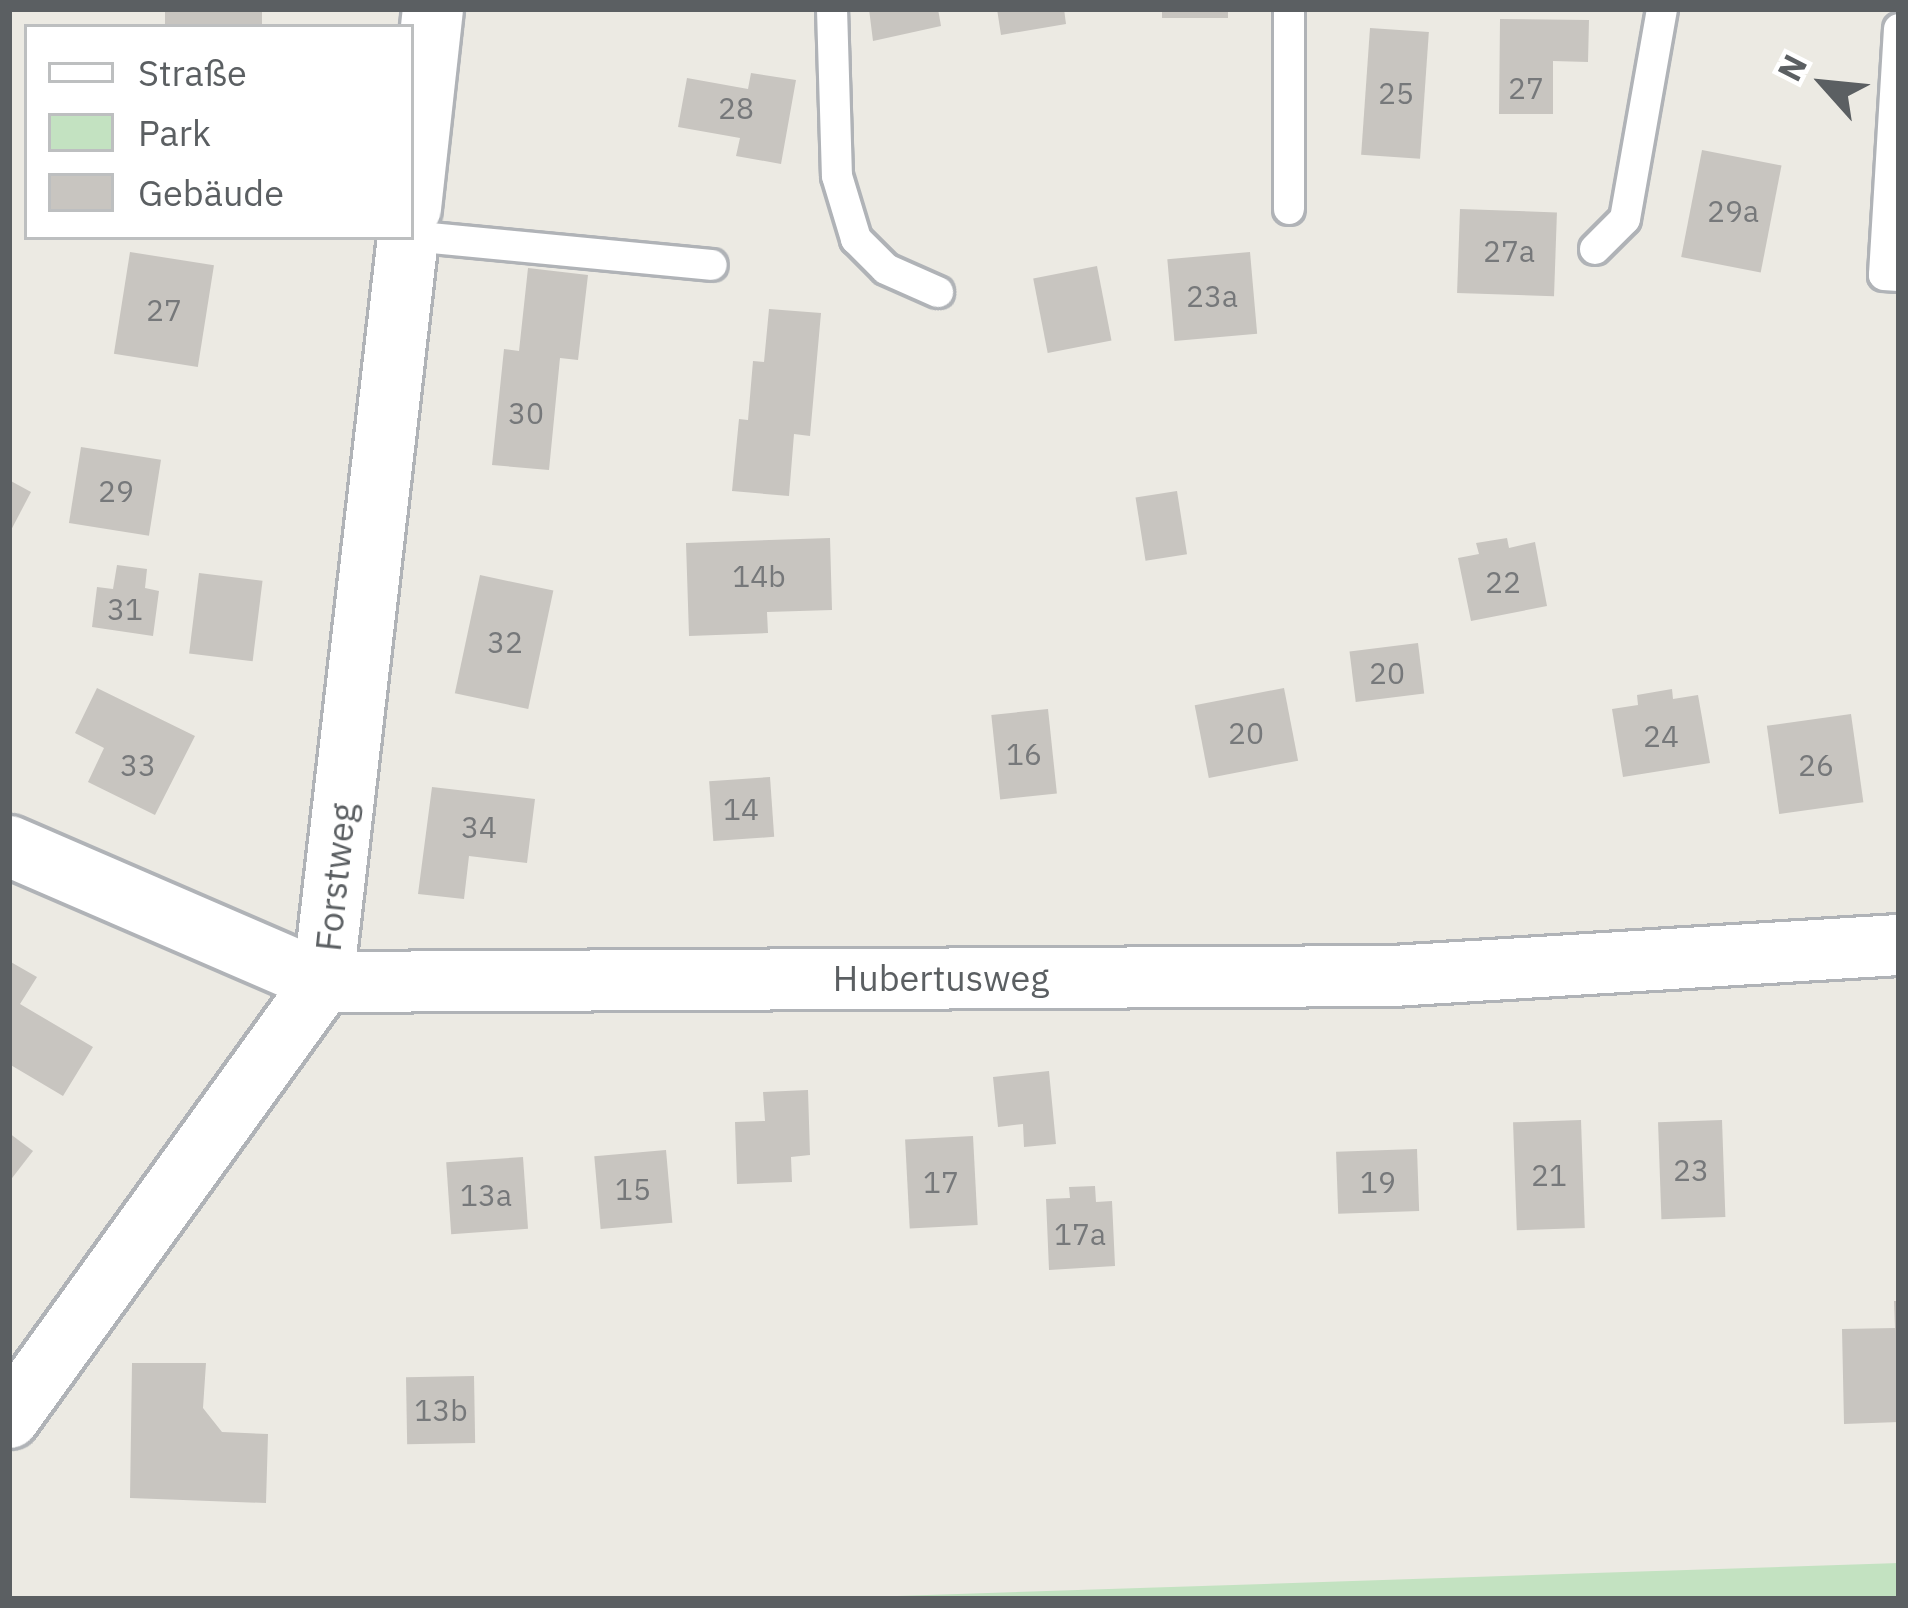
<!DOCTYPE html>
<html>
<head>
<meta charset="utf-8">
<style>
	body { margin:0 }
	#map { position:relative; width:1908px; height:1608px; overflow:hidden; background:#eceae3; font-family:"IBM Plex Sans",sans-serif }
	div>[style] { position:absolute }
	.green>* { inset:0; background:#c3e2c1 }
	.building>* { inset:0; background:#c8c5c0; transform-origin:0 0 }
	.roads { filter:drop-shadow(3px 0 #b0b3b7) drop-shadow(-3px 0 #b0b3b7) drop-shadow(0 3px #b0b3b7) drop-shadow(0 -3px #b0b3b7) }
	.service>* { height:30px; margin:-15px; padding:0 15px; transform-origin:15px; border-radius:15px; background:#fff }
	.minor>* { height:60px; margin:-30px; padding:0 30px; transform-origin:30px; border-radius:30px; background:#fff }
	span { translate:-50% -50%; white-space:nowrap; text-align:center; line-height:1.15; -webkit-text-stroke:9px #fff; paint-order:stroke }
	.number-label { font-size:30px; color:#76787a }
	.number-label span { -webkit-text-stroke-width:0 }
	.street-label { font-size:36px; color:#5b5f62 }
	.frame { position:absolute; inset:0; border:12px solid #5b5f62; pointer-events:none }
	.legend { position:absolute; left:24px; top:24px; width:390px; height:216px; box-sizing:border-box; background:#fff; border:3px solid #bdbfc0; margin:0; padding:15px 21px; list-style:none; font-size:36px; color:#5b5f62 }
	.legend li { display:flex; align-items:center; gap:24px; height:60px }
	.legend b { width:60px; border:3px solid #bdbfc0 }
	.north { position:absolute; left:1764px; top:24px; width:120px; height:120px; -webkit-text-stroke:9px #fff; paint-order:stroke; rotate:297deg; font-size:33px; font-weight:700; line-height:48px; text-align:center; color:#5b5f62 }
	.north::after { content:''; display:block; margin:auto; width:42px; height:54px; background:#5b5f62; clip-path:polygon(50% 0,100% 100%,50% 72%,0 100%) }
</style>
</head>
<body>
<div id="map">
	<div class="green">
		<div style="clip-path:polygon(1899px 1563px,1899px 1599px,807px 1599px)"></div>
	</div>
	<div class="building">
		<div style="left:165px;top:9px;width:97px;height:18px"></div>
		<div style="clip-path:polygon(869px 9px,938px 9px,941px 26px,873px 41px)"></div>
		<div style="clip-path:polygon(997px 9px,1064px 9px,1066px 24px,1001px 35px)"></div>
		<div style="left:1162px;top:9px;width:66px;height:9px"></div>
		<div style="clip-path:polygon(1500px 19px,1589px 20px,1588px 62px,1553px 61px,1553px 114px,1499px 114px)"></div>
		<div style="left:1370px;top:28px;width:59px;height:127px;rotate:4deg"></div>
		<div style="clip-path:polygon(751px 73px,796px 80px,781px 164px,736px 156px,740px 138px,678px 127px,687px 78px,748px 89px)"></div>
		<div style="left:1702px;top:150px;width:81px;height:109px;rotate:11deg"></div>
		<div style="left:1460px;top:209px;width:97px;height:84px;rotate:2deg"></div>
		<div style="left:130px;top:252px;width:85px;height:103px;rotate:9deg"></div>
		<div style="left:1250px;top:252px;width:82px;height:83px;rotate:85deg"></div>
		<div style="left:1097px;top:266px;width:76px;height:65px;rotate:79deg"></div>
		<div style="clip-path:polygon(528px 268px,588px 275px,578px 360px,560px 358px,549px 470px,492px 465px,504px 349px,519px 351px)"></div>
		<div style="clip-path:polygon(769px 309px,821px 313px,810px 436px,794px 434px,789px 496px,732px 491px,739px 419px,748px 420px,753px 361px,764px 362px)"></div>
		<div style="left:81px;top:447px;width:81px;height:77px;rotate:9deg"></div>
		<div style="clip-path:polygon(9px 480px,31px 492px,9px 534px)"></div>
		<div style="left:1177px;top:491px;width:64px;height:42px;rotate:81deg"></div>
		<div style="clip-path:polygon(830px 538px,832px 610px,767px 612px,768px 633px,689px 636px,686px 543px)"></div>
		<div style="clip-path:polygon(1507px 538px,1509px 548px,1535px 542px,1547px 606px,1471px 621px,1458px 558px,1479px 554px,1476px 543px)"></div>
		<div style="clip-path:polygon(117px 565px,147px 569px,145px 588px,159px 591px,153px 636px,92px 627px,97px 587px,113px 589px)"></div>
		<div style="left:199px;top:573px;width:64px;height:81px;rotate:7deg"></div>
		<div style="left:480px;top:575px;width:75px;height:121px;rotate:12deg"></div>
		<div style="left:1418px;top:643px;width:51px;height:69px;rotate:83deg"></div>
		<div style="clip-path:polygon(97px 688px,195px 736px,155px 815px,88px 782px,104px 748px,75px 733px)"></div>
		<div style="left:1284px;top:688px;width:74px;height:91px;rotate:79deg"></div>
		<div style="clip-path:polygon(1672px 689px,1673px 699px,1698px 695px,1710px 763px,1623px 777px,1612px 709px,1638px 705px,1637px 695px)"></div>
		<div style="left:1048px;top:709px;width:85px;height:57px;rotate:84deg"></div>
		<div style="left:1851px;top:714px;width:89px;height:85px;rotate:82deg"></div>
		<div style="left:770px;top:777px;width:60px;height:61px;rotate:86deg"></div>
		<div style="clip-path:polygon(432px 787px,535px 799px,527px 863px,469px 856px,464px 899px,418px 894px)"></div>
		<div style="clip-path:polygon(9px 961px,37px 977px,20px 1004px,93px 1047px,63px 1096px,9px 1064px)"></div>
		<div style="clip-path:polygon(1049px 1071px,1056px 1144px,1024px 1147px,1023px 1124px,998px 1127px,993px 1077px)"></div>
		<div style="clip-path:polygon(808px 1090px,810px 1155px,791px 1157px,792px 1182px,737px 1184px,735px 1122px,765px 1121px,763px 1092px)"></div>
		<div style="left:1581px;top:1120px;width:108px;height:68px;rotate:88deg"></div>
		<div style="left:1722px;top:1120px;width:97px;height:64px;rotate:88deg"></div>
		<div style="clip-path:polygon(9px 1133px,33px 1151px,9px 1182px)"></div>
		<div style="left:973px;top:1136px;width:89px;height:68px;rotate:87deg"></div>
		<div style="left:1417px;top:1149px;width:62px;height:81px;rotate:88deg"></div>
		<div style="left:666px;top:1150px;width:73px;height:72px;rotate:85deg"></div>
		<div style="left:523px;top:1157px;width:72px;height:77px;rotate:86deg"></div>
		<div style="clip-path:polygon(1095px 1186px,1096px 1202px,1112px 1201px,1115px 1266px,1049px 1270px,1046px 1199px,1070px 1198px,1069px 1187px)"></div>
		<div style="clip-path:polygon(1894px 1301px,1899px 1301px,1899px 1422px,1844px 1424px,1842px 1329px,1895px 1328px)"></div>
		<div style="clip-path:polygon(132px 1363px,206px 1363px,203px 1408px,222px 1432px,268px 1434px,266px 1503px,130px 1498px)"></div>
		<div style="left:474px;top:1376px;width:67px;height:68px;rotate:89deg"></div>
	</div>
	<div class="roads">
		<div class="service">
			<div style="left:832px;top:9px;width:167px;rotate:88.3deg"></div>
			<div style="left:837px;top:176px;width:66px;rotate:73.2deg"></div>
			<div style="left:856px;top:239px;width:42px;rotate:45deg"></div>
			<div style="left:886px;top:269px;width:57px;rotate:23.9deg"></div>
			<div style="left:1899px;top:29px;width:246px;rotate:93.5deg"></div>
			<div style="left:1884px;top:275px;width:15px;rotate:4deg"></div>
			<div style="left:1289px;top:209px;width:200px;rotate:-90deg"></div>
			<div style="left:411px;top:236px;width:302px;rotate:5.5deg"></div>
			<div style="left:1595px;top:249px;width:42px;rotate:-45deg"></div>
			<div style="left:1625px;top:219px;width:213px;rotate:-80deg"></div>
		</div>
		<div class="minor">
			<div style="left:411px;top:208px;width:200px;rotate:-83.7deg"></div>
			<div style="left:9px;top:846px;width:342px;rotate:23.4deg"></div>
			<div style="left:323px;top:982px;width:1070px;rotate:-0.32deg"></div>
			<div style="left:1393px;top:976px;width:507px;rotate:-3.51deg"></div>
			<div style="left:9px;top:1418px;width:537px;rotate:-54.24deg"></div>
			<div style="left:323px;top:982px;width:750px;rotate:-83.49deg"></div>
		</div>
	</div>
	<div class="number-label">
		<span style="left:1526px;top:88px">27</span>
		<span style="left:1396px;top:93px">25</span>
		<span style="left:736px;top:108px">28</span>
		<span style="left:1733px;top:211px">29a</span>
		<span style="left:1509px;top:251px">27a</span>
		<span style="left:1212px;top:296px">23a</span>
		<span style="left:164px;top:310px">27</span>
		<span style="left:526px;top:413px">30</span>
		<span style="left:116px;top:491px">29</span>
		<span style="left:759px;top:576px">14b</span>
		<span style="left:1503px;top:582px">22</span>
		<span style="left:125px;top:609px">31</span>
		<span style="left:505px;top:642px">32</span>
		<span style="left:1387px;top:673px">20</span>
		<span style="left:1246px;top:733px">20</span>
		<span style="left:1661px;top:736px">24</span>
		<span style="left:1024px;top:754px">16</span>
		<span style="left:138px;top:765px">33</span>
		<span style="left:1816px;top:765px">26</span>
		<span style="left:741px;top:809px">14</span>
		<span style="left:479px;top:827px">34</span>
		<span style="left:1691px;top:1170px">23</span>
		<span style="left:1549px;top:1175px">21</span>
		<span style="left:941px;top:1182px">17</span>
		<span style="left:1378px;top:1182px">19</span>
		<span style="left:633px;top:1189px">15</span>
		<span style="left:486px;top:1195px">13a</span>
		<span style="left:1080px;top:1234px">17a</span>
		<span style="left:441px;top:1410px">13b</span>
	</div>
	<div class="street-label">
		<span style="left:335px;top:877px;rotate:-84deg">Forstweg</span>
		<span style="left:941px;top:978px">Hubertusweg</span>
	</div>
	<div class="frame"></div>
	<ul class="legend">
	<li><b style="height:15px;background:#fff"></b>Straße</li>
	<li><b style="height:33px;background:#c3e2c1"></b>Park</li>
	<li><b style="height:33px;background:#c8c5c0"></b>Gebäude</li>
	</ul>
	<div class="north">N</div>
</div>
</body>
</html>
